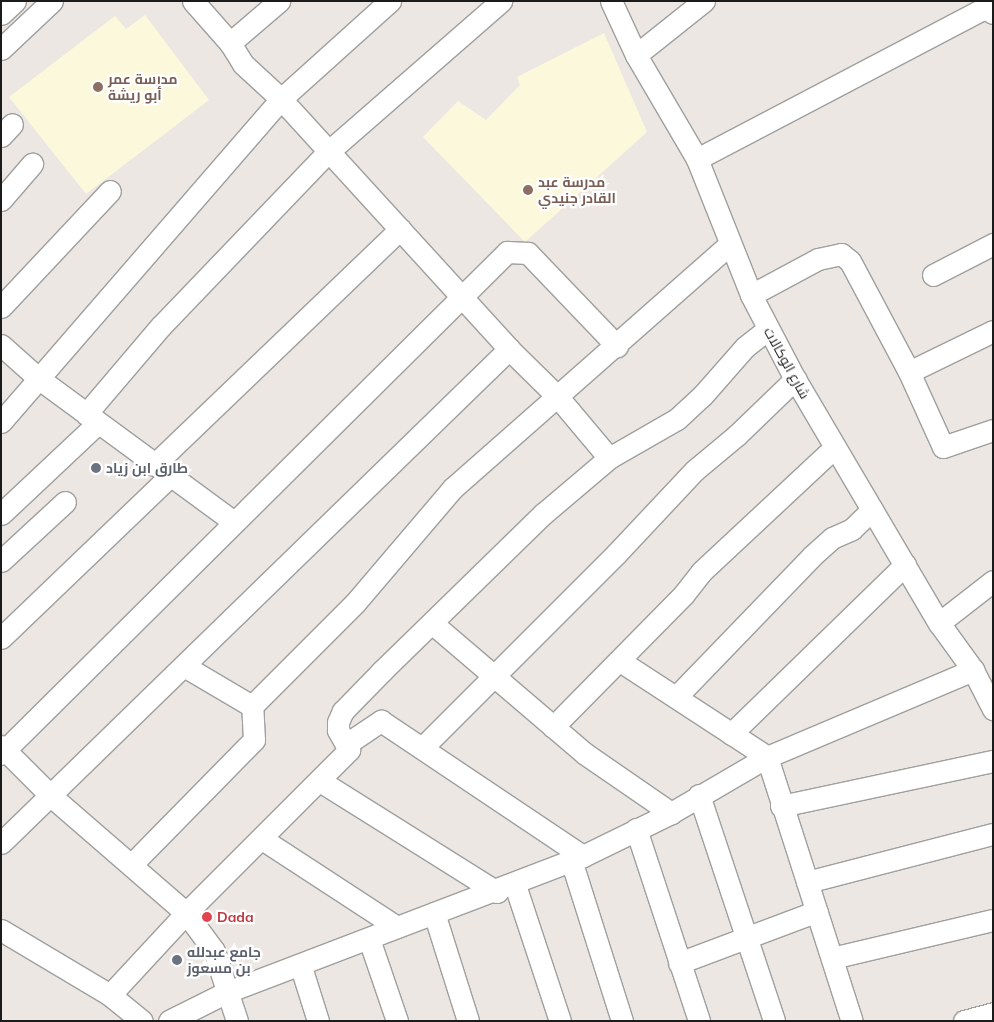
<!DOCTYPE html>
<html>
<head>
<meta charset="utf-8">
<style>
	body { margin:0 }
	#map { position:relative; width:994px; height:1022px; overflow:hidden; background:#ece7e2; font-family:Mulish,Cairo,sans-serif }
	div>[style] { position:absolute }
	.education>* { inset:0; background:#fcf8db }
	.roads { filter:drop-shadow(1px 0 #9f9f9f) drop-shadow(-1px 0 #9f9f9f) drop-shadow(0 1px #9f9f9f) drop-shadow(0 -1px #9f9f9f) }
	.minor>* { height:21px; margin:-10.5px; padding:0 10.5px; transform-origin:10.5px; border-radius:10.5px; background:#fff }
	.dots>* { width:14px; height:14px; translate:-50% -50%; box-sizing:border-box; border:2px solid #fff; border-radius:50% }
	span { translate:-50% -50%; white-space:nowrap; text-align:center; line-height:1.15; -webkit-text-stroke:4.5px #fff; paint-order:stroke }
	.education-label { font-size:14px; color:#785e54; font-weight:700 }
	.left { translate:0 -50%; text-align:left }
	.street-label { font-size:14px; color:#1b1b1b }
	.worship-label { font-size:14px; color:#5b616d; font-weight:700 }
	.health-label { font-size:14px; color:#be3a42; font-weight:700 }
	.frame { position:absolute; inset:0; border:2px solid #1b1b1b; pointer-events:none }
</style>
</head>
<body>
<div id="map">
	<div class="education">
		<div style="clip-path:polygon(145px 15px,209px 100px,86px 194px,9px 97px,115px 16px,126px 29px)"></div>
		<div style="clip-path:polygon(604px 33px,647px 132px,525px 242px,423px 137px,458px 101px,486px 120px,520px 85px,517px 77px)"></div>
	</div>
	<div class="roads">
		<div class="minor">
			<div style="left:193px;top:1px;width:56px;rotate:48.6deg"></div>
			<div style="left:230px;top:43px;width:25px;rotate:58deg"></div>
			<div style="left:243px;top:64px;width:52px;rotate:42.6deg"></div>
			<div style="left:281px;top:99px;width:338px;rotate:47.6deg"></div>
			<div style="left:509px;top:349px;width:67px;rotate:44.4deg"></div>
			<div style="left:557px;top:396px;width:81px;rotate:50deg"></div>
			<div style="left:611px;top:1px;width:60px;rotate:65.2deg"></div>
			<div style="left:636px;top:55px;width:121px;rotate:59.6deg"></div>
			<div style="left:697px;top:159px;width:146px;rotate:68.3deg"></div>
			<div style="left:751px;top:295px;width:95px;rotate:62.4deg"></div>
			<div style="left:795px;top:379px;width:283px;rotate:59.5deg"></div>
			<div style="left:939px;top:623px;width:58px;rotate:54.1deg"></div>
			<div style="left:973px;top:670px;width:44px;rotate:62.9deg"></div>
			<div style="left:1px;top:14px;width:19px;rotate:-43deg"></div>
			<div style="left:230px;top:43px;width:65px;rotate:-40.6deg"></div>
			<div style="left:1px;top:49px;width:70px;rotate:-43.3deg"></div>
			<div style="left:636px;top:55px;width:87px;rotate:-38.5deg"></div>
			<div style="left:1px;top:136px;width:16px;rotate:-47deg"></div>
			<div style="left:697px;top:159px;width:325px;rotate:-27.7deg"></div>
			<div style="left:985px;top:8px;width:9px;rotate:32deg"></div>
			<div style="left:1px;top:200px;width:48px;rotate:-49.3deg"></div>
			<div style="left:933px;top:275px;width:68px;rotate:-27.3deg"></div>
			<div style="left:751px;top:295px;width:76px;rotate:-28.2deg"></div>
			<div style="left:818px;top:259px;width:24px;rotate:-12deg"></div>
			<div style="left:841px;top:254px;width:11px;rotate:38deg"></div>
			<div style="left:850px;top:261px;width:126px;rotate:62deg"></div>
			<div style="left:909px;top:372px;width:93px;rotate:-26deg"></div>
			<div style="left:1px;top:307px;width:159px;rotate:-46.8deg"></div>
			<div style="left:1px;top:345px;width:50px;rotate:41.7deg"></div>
			<div style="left:38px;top:378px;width:243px;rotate:36.3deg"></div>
			<div style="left:909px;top:372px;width:82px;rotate:65.6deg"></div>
			<div style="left:943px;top:447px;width:53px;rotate:-18.8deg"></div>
			<div style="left:86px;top:414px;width:116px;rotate:-49.6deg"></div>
			<div style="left:161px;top:326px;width:241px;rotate:-46.2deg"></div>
			<div style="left:328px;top:152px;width:230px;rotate:-41.1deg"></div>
			<div style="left:1px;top:422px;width:427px;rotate:-49.1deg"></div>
			<div style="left:281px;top:99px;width:147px;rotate:-42deg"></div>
			<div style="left:154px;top:465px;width:341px;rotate:-43.8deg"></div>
			<div style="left:1px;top:514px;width:133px;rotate:-43.2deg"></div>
			<div style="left:1px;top:561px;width:87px;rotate:-42.7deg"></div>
			<div style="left:432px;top:623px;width:200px;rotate:40.5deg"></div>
			<div style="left:584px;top:753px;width:106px;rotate:34.6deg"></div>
			<div style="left:939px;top:623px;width:68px;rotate:-37.9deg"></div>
			<div style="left:1px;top:638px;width:233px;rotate:-43.8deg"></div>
			<div style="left:620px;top:661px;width:176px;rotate:33.1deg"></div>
			<div style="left:767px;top:757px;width:277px;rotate:72.2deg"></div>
			<div style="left:184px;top:666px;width:79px;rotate:30.5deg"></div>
			<div style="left:676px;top:697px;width:196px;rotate:-46deg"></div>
			<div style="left:812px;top:556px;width:27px;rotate:-42deg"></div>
			<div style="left:832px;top:538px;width:22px;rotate:-24deg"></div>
			<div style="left:852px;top:529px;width:28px;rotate:-44deg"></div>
			<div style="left:553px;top:727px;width:187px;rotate:-45.4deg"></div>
			<div style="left:684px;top:594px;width:28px;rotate:-52deg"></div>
			<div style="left:701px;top:572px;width:183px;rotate:-43deg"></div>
			<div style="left:731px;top:734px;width:243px;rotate:-44.2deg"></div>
			<div style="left:348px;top:743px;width:40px;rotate:-34deg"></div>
			<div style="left:381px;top:721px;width:243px;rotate:33.8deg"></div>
			<div style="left:1px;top:746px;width:71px;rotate:45deg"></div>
			<div style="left:51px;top:796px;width:179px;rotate:40.9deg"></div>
			<div style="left:186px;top:913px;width:47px;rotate:53.6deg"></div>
			<div style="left:214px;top:951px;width:74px;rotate:71.8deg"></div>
			<div style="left:423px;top:747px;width:273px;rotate:-45deg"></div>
			<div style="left:616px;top:554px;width:115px;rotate:-46.8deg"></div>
			<div style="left:695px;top:470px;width:55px;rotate:-39.8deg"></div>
			<div style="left:737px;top:435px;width:81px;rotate:-44deg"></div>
			<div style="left:1px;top:754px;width:713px;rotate:-44.77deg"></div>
			<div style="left:507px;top:252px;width:21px;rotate:3deg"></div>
			<div style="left:528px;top:253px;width:129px;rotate:46.3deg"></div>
			<div style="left:320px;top:781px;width:209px;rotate:32.1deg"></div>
			<div style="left:699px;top:795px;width:238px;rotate:71.6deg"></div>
			<div style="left:781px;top:806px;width:217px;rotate:-12deg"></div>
			<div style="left:636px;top:829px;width:202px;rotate:71.8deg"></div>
			<div style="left:262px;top:839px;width:161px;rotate:33.1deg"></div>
			<div style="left:1px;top:843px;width:709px;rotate:-44.2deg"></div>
			<div style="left:571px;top:860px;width:169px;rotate:72.4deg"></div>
			<div style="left:132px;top:864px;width:174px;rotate:-45.5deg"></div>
			<div style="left:254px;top:740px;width:34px;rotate:-93deg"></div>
			<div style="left:252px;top:706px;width:146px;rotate:-45deg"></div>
			<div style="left:355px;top:603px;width:151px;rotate:-49.6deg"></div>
			<div style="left:453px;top:488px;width:369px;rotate:-41.4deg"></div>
			<div style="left:807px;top:882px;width:192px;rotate:-14.5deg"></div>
			<div style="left:515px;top:885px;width:143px;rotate:71.7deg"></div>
			<div style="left:434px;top:913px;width:113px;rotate:72.5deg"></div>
			<div style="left:1px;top:930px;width:127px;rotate:30.8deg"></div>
			<div style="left:110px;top:995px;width:41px;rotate:39.1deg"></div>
			<div style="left:369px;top:939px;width:87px;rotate:71.1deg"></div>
			<div style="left:832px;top:958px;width:165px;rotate:-13.3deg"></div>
			<div style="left:679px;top:963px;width:147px;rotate:-20.6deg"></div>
			<div style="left:301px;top:967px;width:57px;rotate:72.5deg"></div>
			<div style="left:110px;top:995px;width:112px;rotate:-47.2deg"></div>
			<div style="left:186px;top:913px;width:231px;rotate:-45deg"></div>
			<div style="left:349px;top:750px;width:23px;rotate:-119deg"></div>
			<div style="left:338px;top:730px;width:8px;rotate:-90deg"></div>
			<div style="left:338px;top:722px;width:12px;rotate:-66deg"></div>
			<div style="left:343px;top:711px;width:56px;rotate:-45.7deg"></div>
			<div style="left:382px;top:671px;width:225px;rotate:-44.3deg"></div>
			<div style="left:543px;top:514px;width:87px;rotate:-40.3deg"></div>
			<div style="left:609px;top:458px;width:78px;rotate:-29.8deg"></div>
			<div style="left:677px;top:419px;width:34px;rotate:-43deg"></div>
			<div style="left:702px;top:396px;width:65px;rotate:-48.7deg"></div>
			<div style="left:745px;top:347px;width:29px;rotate:-38deg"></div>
			<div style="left:169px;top:1021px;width:65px;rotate:-26.6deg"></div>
			<div style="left:227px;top:992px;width:381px;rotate:-20.9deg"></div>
			<div style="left:583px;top:856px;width:98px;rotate:-26deg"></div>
			<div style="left:671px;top:813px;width:111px;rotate:-30.3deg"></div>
			<div style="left:767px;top:757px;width:224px;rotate:-22.9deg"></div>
			<div style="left:964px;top:1021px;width:30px;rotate:-15deg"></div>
		</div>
	</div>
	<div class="dots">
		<div style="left:98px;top:87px;background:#8d6e63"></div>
		<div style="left:528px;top:190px;background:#8d6e63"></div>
		<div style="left:96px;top:468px;background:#6b7280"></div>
		<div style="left:207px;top:917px;background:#e0444e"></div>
		<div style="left:177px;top:960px;background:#6b7280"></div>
	</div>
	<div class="education-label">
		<span class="left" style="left:108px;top:87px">مدرسة عمر<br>أبو ريشة</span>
		<span class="left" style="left:538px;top:190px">مدرسة عبد<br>القادر جنيدي</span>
	</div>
	<div class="street-label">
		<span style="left:787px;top:363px;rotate:61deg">شارع الوكالات</span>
	</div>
	<div class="worship-label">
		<span class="left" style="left:106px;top:468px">طارق ابن زياد</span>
		<span class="left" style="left:187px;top:960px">جامع عبدلله<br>بن مسعوز</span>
	</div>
	<div class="health-label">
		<span class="left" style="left:217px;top:917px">Dada</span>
	</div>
	<div class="frame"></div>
</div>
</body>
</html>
